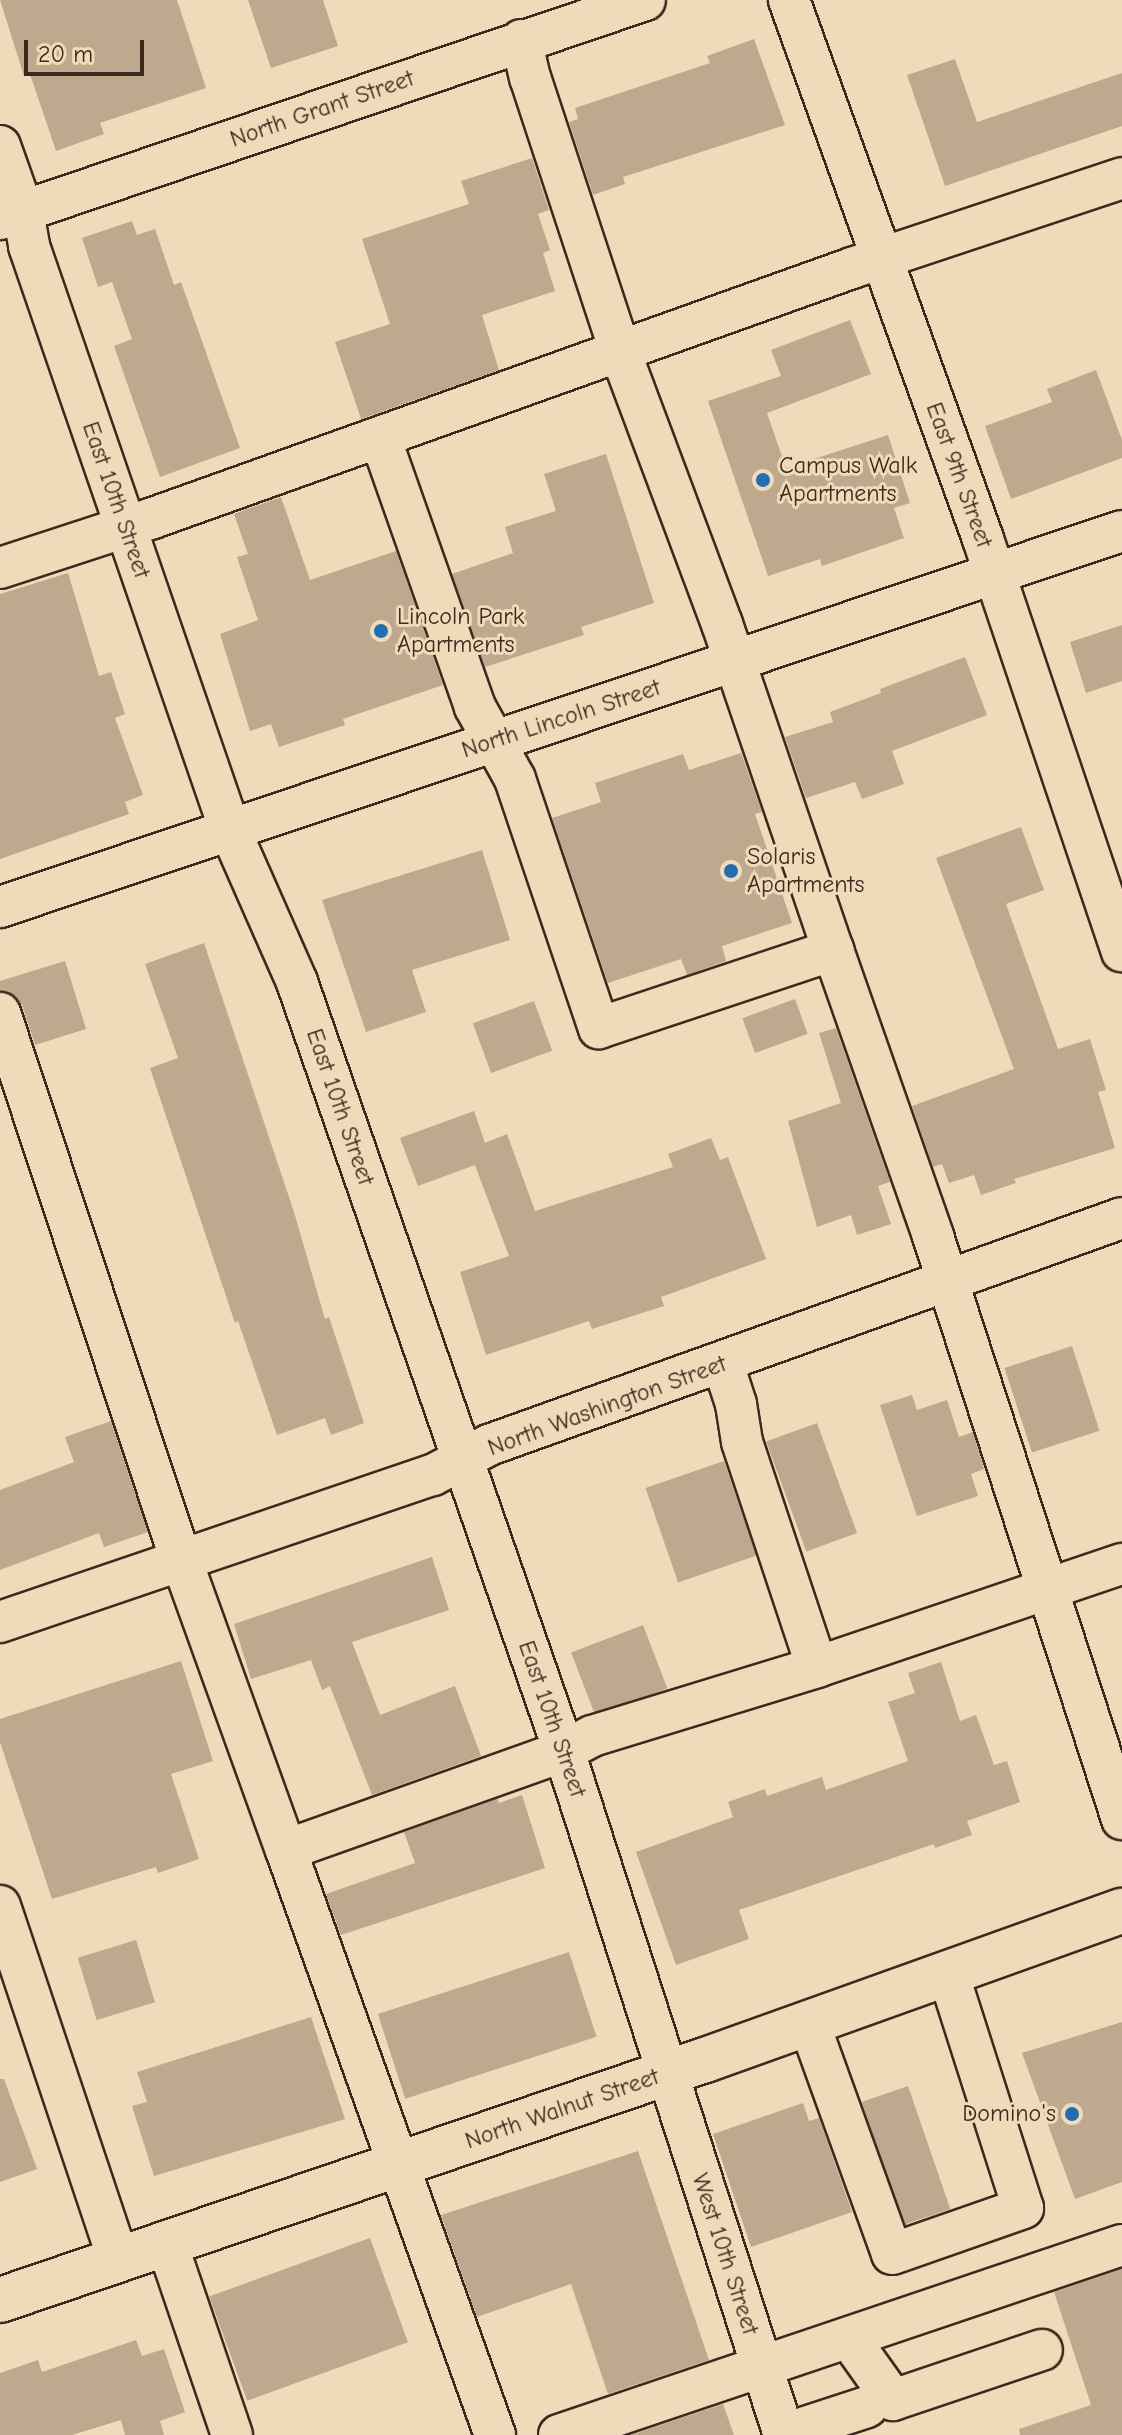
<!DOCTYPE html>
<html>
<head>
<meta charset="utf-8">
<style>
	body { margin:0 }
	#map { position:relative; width:1122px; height:2435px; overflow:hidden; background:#f0dab9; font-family:"Comic Neue",sans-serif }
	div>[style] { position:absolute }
	.building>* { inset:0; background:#bea98e; transform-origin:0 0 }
	.roads { filter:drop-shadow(2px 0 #3b2a1e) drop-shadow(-2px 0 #3b2a1e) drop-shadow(0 2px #3b2a1e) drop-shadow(0 -2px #3b2a1e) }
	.minor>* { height:40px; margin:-20px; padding:0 20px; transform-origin:20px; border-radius:20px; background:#f0dab9 }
	.major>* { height:44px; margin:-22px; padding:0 22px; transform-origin:22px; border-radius:22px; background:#f0dab9 }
	.dots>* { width:22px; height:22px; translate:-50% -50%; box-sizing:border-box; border:4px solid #f0dab9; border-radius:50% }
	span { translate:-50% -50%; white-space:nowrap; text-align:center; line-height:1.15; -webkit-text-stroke:6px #f0dab9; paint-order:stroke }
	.street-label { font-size:24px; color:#3b2a1e }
	.poi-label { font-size:24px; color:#3b2a1e }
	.left { translate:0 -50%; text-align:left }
	.right { translate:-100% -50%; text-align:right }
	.scale { position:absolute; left:24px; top:40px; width:120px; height:36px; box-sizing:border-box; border:4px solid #3b2a1e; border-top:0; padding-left:10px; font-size:24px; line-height:28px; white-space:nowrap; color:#3b2a1e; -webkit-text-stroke:6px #f0dab9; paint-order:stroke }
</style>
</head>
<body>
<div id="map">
	<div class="building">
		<div style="clip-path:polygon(0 0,177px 0,206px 88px,100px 123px,104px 134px,56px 151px,30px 74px,24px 76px)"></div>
		<div style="clip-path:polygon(248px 0,323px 0,338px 46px,271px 68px)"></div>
		<div style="clip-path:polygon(754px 39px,785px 125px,623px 177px,625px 184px,593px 195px,569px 122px,578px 119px,575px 108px,710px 63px,707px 56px)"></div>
		<div style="clip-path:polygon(955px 59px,977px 122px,1122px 73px,1122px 126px,945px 186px,907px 75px)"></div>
		<div style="clip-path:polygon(532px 158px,549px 210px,538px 214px,550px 250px,543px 253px,555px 291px,482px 315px,499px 370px,361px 419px,335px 342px,390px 324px,362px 239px,469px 204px,461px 181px)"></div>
		<div style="clip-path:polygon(132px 221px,137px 235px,155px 229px,174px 285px,181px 282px,240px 448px,160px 477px,114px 346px,132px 339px,112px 282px,98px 287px,82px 238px)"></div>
		<div style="clip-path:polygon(850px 320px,871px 374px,767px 413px,786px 468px,888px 435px,910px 503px,894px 508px,904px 538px,822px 566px,820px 559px,768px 576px,708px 401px,781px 376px,771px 350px)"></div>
		<div style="clip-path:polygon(1096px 370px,1122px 440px,1122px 458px,1011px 499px,985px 426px,1052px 402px,1047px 389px)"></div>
		<div style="clip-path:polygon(606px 454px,654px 603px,581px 627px,584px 635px,485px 667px,452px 574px,513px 553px,505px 527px,556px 511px,544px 474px)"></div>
		<div style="clip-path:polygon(281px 497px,310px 580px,396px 551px,443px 685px,343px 719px,345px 725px,279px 747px,271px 724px,250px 731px,220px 634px,258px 620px,237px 557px,248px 554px,234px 514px)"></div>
		<div style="clip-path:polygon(68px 573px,99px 676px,111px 672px,125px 714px,115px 718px,143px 795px,125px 802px,129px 814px,0 859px,0 594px)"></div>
		<div style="clip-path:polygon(1122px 625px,1122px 681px,1086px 693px,1070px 642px)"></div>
		<div style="clip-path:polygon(965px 657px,987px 715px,892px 751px,904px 784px,862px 799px,855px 782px,806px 798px,785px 737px,833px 722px,830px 712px,881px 693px,880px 689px)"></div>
		<div style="clip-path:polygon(741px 753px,762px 812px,755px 814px,792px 923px,722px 946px,726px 961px,687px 975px,681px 959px,608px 983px,552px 818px,601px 802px,595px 783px,683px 754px,689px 770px)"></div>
		<div style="clip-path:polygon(1021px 827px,1044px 890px,1006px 904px,1058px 1049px,1090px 1039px,1106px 1090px,1098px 1092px,1115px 1148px,1014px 1179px,1016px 1183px,981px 1195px,974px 1175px,949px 1183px,942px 1164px,933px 1167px,912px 1106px,1014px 1069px,936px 858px)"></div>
		<div style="clip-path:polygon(482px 850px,510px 940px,412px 970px,426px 1012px,366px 1032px,322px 900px)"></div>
		<div style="clip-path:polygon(204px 943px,294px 1212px,325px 1319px,329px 1317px,364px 1423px,331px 1435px,325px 1418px,277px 1435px,238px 1321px,235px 1323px,150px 1068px,178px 1058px,145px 964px)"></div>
		<div style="clip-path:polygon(65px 961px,86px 1029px,35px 1045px,22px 1005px,15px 995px,0 991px,0 981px)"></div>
		<div style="left:795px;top:999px;width:37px;height:56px;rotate:70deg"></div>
		<div style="left:534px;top:1001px;width:53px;height:65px;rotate:70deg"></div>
		<div style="clip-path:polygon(836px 1028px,890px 1182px,878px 1186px,891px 1224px,857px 1235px,851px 1215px,817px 1227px,788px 1121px,841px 1103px,819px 1033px)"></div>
		<div style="clip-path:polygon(474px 1111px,485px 1143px,507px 1134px,535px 1211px,673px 1167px,668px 1154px,711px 1138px,720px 1160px,728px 1157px,766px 1259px,661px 1297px,664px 1306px,592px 1329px,589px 1321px,486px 1355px,460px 1272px,509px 1256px,475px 1165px,418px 1186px,400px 1138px)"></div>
		<div style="left:1072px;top:1346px;width:89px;height:71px;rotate:72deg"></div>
		<div style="clip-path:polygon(912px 1395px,917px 1410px,947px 1400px,959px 1437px,973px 1432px,984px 1469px,971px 1474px,978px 1496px,917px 1516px,880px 1405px)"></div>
		<div style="clip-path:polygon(111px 1421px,148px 1532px,104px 1547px,99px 1533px,0 1570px,0 1490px,74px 1462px,65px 1437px)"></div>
		<div style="left:817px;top:1423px;width:117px;height:54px;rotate:70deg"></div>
		<div style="left:724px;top:1461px;width:100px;height:83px;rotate:71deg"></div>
		<div style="clip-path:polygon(432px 1557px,449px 1610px,352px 1642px,380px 1715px,455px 1686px,481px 1756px,372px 1795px,330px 1686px,322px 1690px,311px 1660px,251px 1679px,234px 1624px)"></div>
		<div style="left:643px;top:1625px;width:68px;height:77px;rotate:69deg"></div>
		<div style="clip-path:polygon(181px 1661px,213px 1761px,171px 1774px,199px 1859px,158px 1873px,156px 1867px,52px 1899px,0 1742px,0 1719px)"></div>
		<div style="clip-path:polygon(941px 1662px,960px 1721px,976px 1715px,994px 1765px,1007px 1761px,1020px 1802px,967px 1821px,972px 1835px,935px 1848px,934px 1844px,739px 1910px,749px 1939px,676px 1965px,636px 1852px,733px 1817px,728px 1802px,765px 1789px,767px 1796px,822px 1777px,826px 1790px,908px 1761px,888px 1702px,915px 1693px,908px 1673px)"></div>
		<div style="clip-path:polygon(522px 1795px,545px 1868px,341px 1935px,326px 1894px,415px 1863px,404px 1832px,497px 1799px,499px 1803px)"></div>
		<div style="left:136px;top:1940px;width:65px;height:61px;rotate:73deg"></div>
		<div style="left:569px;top:1952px;width:89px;height:201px;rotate:72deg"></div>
		<div style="clip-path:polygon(311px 2017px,345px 2119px,154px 2176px,132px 2106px,147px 2102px,137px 2072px)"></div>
		<div style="clip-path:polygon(1122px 2022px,1122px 2182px,1075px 2199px,1022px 2053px)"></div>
		<div style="clip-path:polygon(0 2079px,4px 2079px,37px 2169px,0 2182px)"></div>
		<div style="left:908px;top:2086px;width:130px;height:49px;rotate:71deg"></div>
		<div style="clip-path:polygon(803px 2103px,809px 2121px,819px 2118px,852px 2212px,751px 2247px,713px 2134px)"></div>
		<div style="clip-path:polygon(638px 2151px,709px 2360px,608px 2394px,571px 2284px,477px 2317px,441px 2215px)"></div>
		<div style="left:370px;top:2238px;width:111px;height:171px;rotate:70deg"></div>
		<div style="clip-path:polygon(1122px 2269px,1122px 2435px,1020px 2435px,1019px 2429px,1091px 2405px,1054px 2292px)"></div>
		<div style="clip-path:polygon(136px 2340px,142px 2356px,164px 2349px,185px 2412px,160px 2421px,164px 2435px,125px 2435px,121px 2420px,72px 2435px,0 2435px,0 2373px,38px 2360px,42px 2372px)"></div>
		<div style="clip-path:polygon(723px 2404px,734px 2435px,631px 2435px)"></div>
	</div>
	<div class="roads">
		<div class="minor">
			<div style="left:789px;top:0;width:573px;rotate:70.2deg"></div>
			<div style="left:983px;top:539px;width:435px;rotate:71.4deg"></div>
			<div style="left:0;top:146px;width:69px;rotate:70.5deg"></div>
			<div style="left:23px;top:211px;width:36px;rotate:80deg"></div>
			<div style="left:29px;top:246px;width:618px;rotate:71.01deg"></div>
			<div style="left:230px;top:830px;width:166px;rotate:66.2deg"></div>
			<div style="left:297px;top:982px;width:814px;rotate:70.85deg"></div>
			<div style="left:564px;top:1751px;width:719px;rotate:72.17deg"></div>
			<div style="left:0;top:219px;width:681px;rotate:-18.75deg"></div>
			<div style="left:380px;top:437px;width:286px;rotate:70.6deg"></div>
			<div style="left:475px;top:707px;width:82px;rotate:60.9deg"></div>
			<div style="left:515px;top:779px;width:263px;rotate:71.4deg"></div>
			<div style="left:599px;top:1028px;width:247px;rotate:-18.4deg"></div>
			<div style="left:833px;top:950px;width:344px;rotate:-108.8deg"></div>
			<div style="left:722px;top:624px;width:291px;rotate:-110.5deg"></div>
			<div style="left:620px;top:351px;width:287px;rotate:-108.2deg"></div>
			<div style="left:530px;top:78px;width:39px;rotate:-103deg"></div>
			<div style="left:0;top:568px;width:161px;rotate:-18.1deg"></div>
			<div style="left:153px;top:518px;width:742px;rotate:-19.68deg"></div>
			<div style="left:852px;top:268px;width:285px;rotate:-18.4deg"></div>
			<div style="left:0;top:907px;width:1183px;rotate:-18.53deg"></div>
			<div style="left:833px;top:950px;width:303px;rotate:70.7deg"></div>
			<div style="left:933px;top:1236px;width:613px;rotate:72.04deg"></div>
			<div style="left:0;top:1013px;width:557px;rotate:71.7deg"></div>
			<div style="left:175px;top:1542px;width:327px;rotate:70.2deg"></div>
			<div style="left:723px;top:1364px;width:42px;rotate:72deg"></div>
			<div style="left:736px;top:1404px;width:38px;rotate:81deg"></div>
			<div style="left:742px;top:1442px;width:237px;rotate:71.6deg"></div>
			<div style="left:0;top:1622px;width:457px;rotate:-18.8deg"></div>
			<div style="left:433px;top:1475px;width:64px;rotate:-28.2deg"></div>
			<div style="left:489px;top:1445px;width:672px;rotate:-19.73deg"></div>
			<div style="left:0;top:1906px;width:374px;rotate:71.5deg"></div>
			<div style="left:809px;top:2023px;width:245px;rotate:70.2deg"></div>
			<div style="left:892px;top:2254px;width:139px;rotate:-19.3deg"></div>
			<div style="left:1023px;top:2208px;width:247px;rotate:-107.7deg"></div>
			<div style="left:167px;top:2244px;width:202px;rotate:71.2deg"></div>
			<div style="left:849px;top:2338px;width:76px;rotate:54.6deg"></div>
			<div style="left:893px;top:2400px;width:157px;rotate:-18.6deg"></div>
			<div style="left:784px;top:2434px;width:87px;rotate:-18deg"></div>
			<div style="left:495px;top:2435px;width:621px;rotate:-109.66deg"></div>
			<div style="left:286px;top:1850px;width:295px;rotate:-19.6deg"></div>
			<div style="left:564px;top:1751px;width:32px;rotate:-28deg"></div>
			<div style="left:592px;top:1736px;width:235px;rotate:-17deg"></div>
			<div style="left:817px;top:1667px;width:322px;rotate:-18.7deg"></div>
			<div style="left:559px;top:2435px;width:594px;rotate:-18.65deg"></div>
		</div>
		<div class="major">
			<div style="left:0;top:2300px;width:745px;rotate:-18.8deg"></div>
			<div style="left:705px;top:2060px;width:443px;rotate:-19.7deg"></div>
		</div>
	</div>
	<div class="dots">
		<div style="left:763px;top:480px;background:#1f6fb2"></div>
		<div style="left:381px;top:631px;background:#1f6fb2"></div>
		<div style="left:731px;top:871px;background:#1f6fb2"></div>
		<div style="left:1072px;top:2114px;background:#1f6fb2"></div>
	</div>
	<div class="street-label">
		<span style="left:322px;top:109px;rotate:-19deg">North Grant Street</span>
		<span style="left:959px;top:475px;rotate:70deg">East 9th Street</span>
		<span style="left:116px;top:500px;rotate:71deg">East 10th Street</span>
		<span style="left:561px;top:719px;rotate:-18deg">North Lincoln Street</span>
		<span style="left:340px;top:1107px;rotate:71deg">East 10th Street</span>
		<span style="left:607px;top:1406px;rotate:-20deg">North Washington Street</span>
		<span style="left:552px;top:1719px;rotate:71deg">East 10th Street</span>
		<span style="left:562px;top:2109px;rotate:-19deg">North Walnut Street</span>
		<span style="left:725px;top:2254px;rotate:72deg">West 10th Street</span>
	</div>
	<div class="poi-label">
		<span class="left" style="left:779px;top:480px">Campus Walk<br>Apartments</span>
		<span class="left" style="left:397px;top:631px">Lincoln Park<br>Apartments</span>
		<span class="left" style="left:747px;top:871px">Solaris<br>Apartments</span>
		<span class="right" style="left:1056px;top:2114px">Domino's</span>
	</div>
	<div class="scale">20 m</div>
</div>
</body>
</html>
